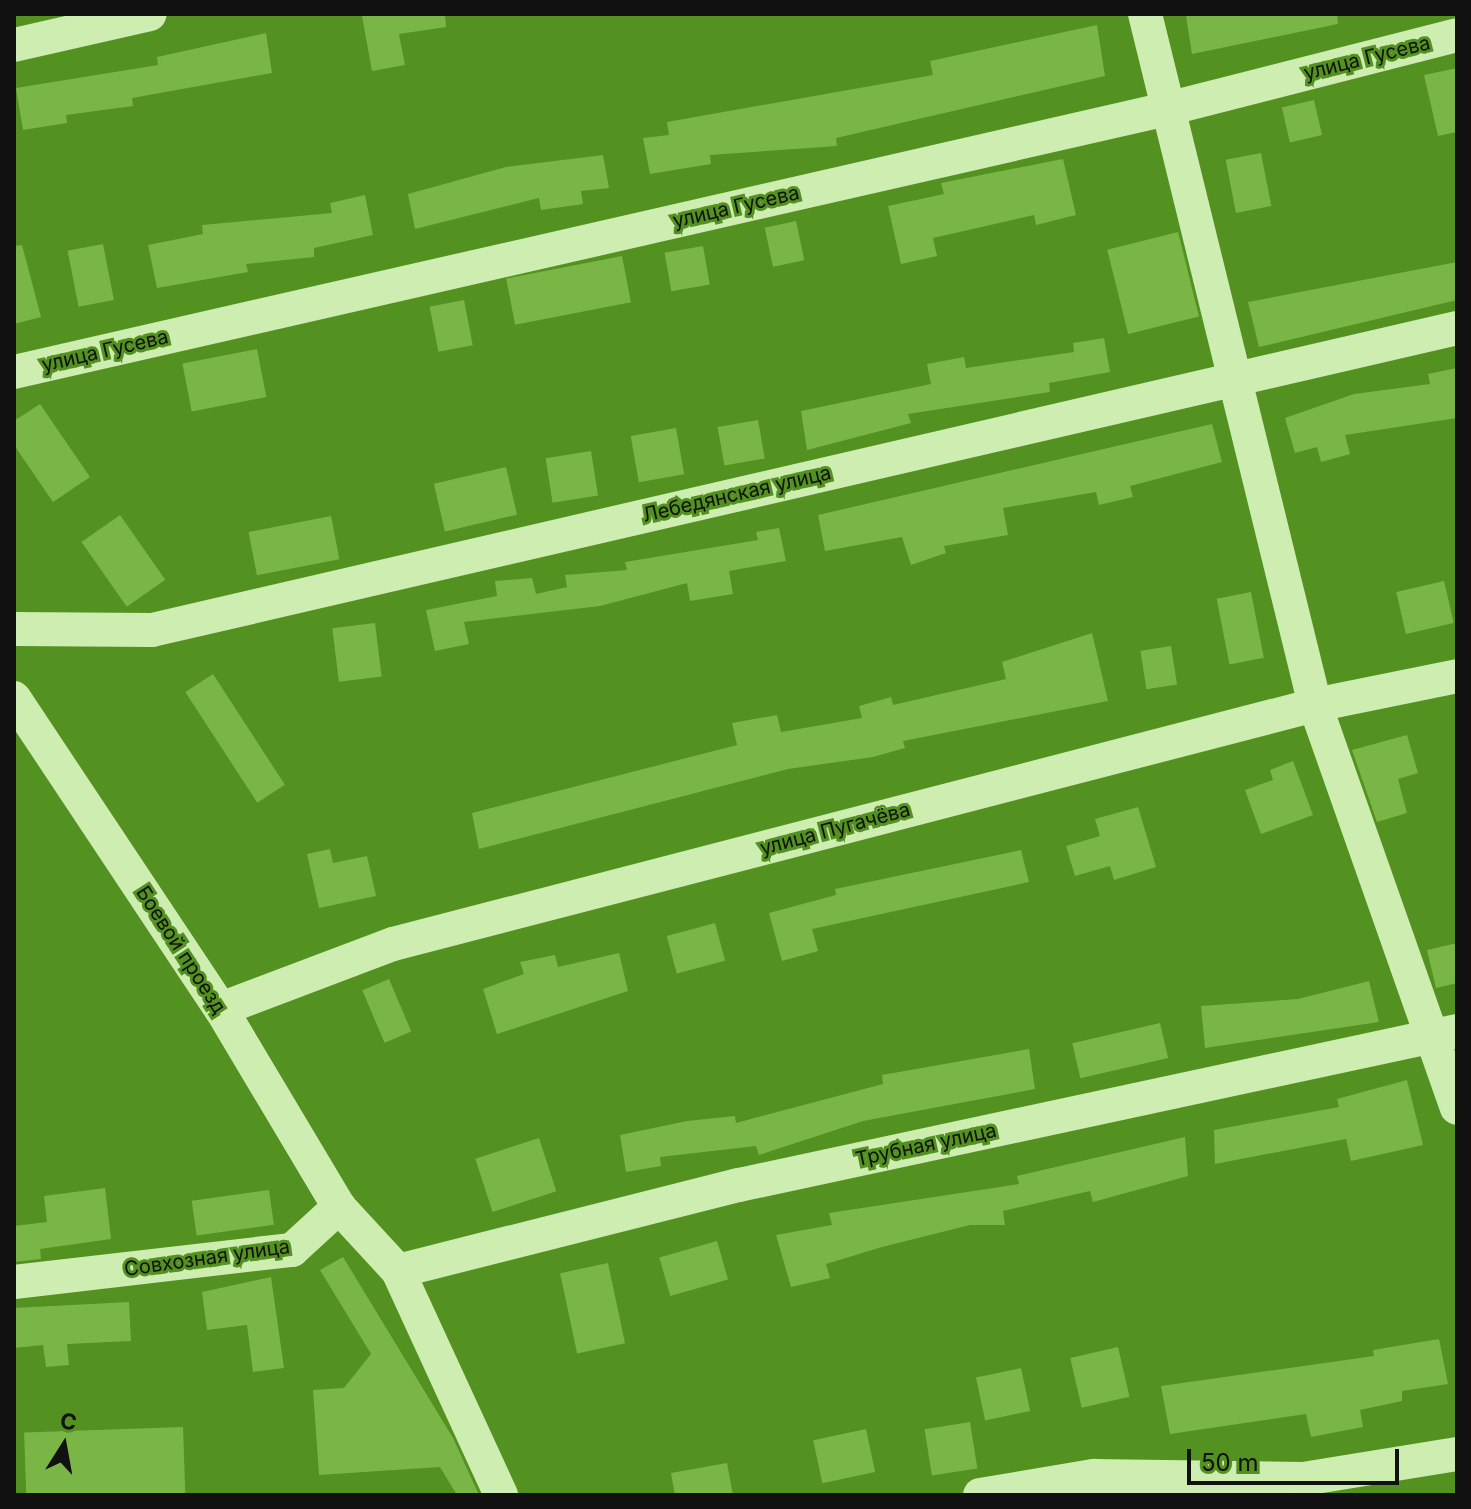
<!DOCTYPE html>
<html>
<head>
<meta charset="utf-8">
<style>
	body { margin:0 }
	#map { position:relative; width:1471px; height:1509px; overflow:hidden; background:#539120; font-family:Inter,sans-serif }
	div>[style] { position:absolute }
	.building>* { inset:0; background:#7ab645; transform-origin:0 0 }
	.minor>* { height:34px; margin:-17px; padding:0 17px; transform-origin:17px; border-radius:17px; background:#cdedb1 }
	span { translate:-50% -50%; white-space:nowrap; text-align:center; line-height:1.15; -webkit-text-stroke:6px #539120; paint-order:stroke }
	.street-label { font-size:20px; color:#111 }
	.frame { position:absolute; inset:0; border:16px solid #111; pointer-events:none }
	.north { position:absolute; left:24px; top:1405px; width:80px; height:80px; -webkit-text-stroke:6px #539120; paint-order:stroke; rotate:11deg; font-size:22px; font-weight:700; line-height:32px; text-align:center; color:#111 }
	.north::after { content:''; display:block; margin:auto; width:28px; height:36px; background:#111; clip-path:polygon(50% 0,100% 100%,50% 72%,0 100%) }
	.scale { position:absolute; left:1187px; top:1449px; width:212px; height:36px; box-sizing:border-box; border:4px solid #111; border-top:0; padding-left:10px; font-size:24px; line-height:28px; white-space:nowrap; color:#111; -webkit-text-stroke:6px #539120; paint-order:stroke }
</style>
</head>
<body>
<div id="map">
	<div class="building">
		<div style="clip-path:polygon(445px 14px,446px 27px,399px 34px,405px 65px,372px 71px,362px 16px)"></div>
		<div style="clip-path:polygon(1201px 14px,1337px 14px,1338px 24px,1192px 54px,1186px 16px)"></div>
		<div style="clip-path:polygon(1097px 25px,1105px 76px,836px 138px,837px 146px,710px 155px,711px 164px,650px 174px,643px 138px,669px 135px,667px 122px,933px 75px,930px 61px)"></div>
		<div style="clip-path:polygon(266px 33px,272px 73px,132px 98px,133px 106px,66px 115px,67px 123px,23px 130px,16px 88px,158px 65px,157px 57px)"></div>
		<div style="clip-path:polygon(1457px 68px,1457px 132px,1438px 136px,1424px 75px)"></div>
		<div style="left:1314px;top:100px;width:36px;height:33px;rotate:77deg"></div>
		<div style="left:1261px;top:153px;width:54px;height:36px;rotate:79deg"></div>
		<div style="clip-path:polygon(603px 155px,609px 188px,581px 191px,583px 204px,541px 210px,539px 198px,415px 229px,408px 194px,506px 167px)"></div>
		<div style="clip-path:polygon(1063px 159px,1076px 215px,1036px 225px,1034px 215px,933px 238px,937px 256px,901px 264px,888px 206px,944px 194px,941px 183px)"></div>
		<div style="clip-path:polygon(365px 195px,373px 235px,314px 248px,314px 257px,246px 264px,248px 272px,157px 288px,148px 245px,203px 234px,202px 225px,332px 213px,330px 203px)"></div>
		<div style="left:796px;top:221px;width:40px;height:32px;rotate:78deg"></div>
		<div style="left:1178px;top:232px;width:87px;height:73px;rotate:76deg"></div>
		<div style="left:103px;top:244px;width:57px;height:36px;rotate:79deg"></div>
		<div style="clip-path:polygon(22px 245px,41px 317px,14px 324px,14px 246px)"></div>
		<div style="left:703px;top:246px;width:39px;height:39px;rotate:80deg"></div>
		<div style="left:622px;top:256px;width:47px;height:118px;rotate:79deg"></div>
		<div style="clip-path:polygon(1457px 262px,1457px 300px,1259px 347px,1248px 302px)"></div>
		<div style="left:464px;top:300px;width:46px;height:35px;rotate:79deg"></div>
		<div style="clip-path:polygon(1104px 338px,1110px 372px,1049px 383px,1050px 392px,908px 414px,911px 423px,807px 450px,801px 411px,931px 384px,927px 364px,964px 357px,966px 368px,1074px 352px,1073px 343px)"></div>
		<div style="left:257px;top:349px;width:49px;height:76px;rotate:79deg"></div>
		<div style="clip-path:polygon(1457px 368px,1457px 418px,1345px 435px,1350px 454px,1321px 462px,1317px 447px,1295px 453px,1285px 418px,1354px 394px,1430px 384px,1428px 374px)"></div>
		<div style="clip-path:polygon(40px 404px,90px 477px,53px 502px,14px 445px,14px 421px)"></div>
		<div style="left:758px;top:420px;width:39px;height:41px;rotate:80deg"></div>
		<div style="clip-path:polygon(1212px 424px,1222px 462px,1130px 486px,1133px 497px,1099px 505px,1096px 492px,1003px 508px,1008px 535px,944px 546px,946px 553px,911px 565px,902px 537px,825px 551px,818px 515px)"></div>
		<div style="left:676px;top:428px;width:47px;height:46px;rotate:80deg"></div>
		<div style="left:591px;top:451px;width:45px;height:46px;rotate:81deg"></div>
		<div style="left:506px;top:467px;width:49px;height:74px;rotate:77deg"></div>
		<div style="left:120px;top:515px;width:79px;height:47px;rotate:55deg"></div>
		<div style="left:331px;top:516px;width:44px;height:84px;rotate:79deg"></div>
		<div style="clip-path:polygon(779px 528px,786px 561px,729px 571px,733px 594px,690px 601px,687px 583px,600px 606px,464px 622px,469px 644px,435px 651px,426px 610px,497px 596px,495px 581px,532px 578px,536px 594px,567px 587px,565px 575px,627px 570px,625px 562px,758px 540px,756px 532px)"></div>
		<div style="left:1444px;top:581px;width:43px;height:49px;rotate:77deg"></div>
		<div style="left:1251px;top:592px;width:67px;height:35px;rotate:79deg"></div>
		<div style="left:375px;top:623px;width:54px;height:43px;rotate:83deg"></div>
		<div style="clip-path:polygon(1092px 633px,1108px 701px,903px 741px,905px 748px,873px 757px,788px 769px,479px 849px,472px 813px,737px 745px,732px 723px,777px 715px,781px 732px,862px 718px,859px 706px,891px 697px,893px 705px,1006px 679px,1002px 662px)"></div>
		<div style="left:1171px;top:646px;width:39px;height:31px;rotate:81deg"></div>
		<div style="left:213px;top:674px;width:132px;height:33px;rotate:57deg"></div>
		<div style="clip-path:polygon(1407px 735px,1418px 773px,1398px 779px,1407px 813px,1377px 822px,1352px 750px)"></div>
		<div style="clip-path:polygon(1293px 761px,1313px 815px,1261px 834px,1245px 790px,1273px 780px,1270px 770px)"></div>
		<div style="clip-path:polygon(1138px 807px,1156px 867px,1114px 880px,1110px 866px,1075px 876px,1066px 846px,1100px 836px,1095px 819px)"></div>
		<div style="clip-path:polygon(330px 849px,333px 863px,367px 856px,376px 896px,319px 908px,307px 854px)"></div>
		<div style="clip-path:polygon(1021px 850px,1029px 882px,812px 929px,818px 951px,782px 961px,769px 913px,836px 895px,835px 889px)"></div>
		<div style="left:715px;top:923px;width:39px;height:50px;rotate:75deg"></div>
		<div style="clip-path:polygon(1457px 943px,1457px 983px,1436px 988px,1427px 950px)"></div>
		<div style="clip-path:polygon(619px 953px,628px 991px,497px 1034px,483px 989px,524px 974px,520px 962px,555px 955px,558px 967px)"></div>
		<div style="left:389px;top:979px;width:57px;height:29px;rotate:67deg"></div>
		<div style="clip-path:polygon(1369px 981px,1379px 1022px,1205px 1048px,1201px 1006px,1298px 999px)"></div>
		<div style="left:1160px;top:1023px;width:36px;height:90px;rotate:77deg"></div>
		<div style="clip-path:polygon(1029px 1049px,1035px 1089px,863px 1121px,759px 1155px,756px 1146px,660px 1157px,661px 1166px,626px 1172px,620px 1135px,687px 1121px,735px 1116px,736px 1123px,883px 1084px,882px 1075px)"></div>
		<div style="clip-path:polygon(1407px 1080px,1423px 1145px,1351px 1161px,1346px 1139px,1215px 1164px,1214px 1130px,1339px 1107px,1337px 1099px)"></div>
		<div style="clip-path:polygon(1185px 1137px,1188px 1176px,1093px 1202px,1090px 1191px,1003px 1211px,1005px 1225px,970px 1225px,882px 1247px,826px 1264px,830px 1278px,791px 1287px,776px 1235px,832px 1225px,829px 1213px,1019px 1184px,1017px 1176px)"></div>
		<div style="left:539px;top:1138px;width:56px;height:67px;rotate:72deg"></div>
		<div style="clip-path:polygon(105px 1188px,111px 1239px,40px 1249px,41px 1259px,14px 1262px,14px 1226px,47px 1222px,44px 1196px)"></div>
		<div style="left:269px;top:1190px;width:35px;height:78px;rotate:82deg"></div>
		<div style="left:717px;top:1241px;width:40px;height:60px;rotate:74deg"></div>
		<div style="clip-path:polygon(343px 1257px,453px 1438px,479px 1495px,457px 1495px,440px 1467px,319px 1475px,313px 1390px,344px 1388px,371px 1354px,320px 1270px)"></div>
		<div style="left:608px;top:1263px;width:82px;height:49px;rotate:78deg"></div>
		<div style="clip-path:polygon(271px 1277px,284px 1368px,253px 1372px,247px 1325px,207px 1330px,202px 1292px)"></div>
		<div style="clip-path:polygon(129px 1302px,131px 1341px,67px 1344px,69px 1365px,46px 1367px,43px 1345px,14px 1348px,14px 1308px)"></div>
		<div style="clip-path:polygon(1439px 1339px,1448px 1384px,1402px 1391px,1402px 1401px,1360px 1410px,1363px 1427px,1311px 1437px,1306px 1414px,1170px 1434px,1161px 1386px,1374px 1356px,1373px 1350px)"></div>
		<div style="left:1118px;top:1347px;width:51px;height:49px;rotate:77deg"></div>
		<div style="left:1021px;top:1368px;width:44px;height:46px;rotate:78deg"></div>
		<div style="left:970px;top:1422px;width:47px;height:46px;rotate:81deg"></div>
		<div style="left:183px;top:1427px;width:68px;height:159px;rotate:88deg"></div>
		<div style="left:866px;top:1429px;width:44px;height:54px;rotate:78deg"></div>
		<div style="clip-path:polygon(727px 1463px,733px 1495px,675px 1495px,671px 1473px)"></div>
	</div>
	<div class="minor">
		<div style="left:1145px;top:14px;width:712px;rotate:76.18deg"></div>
		<div style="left:1315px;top:705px;width:427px;rotate:70.6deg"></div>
		<div style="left:14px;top:45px;width:139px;rotate:-12.8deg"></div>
		<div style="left:14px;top:372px;width:1183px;rotate:-12.85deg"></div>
		<div style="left:1167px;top:109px;width:299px;rotate:-14.3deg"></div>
		<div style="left:14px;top:629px;width:138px;rotate:0.4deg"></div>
		<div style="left:152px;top:630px;width:1339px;rotate:-13.03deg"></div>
		<div style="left:14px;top:698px;width:374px;rotate:56.4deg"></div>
		<div style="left:221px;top:1009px;width:230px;rotate:59.2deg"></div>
		<div style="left:339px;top:1207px;width:87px;rotate:47.3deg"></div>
		<div style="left:398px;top:1271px;width:247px;rotate:65.3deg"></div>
		<div style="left:221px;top:1009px;width:184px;rotate:-20.7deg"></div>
		<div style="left:393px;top:944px;width:952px;rotate:-14.53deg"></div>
		<div style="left:1315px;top:705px;width:145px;rotate:-11.5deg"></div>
		<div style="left:398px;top:1271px;width:352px;rotate:-14.2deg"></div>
		<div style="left:739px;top:1185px;width:734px;rotate:-12.11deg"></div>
		<div style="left:14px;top:1282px;width:280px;rotate:-6.6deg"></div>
		<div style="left:292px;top:1250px;width:64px;rotate:-42.5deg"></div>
		<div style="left:980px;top:1495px;width:116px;rotate:-9.5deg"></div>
		<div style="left:1094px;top:1476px;width:209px;rotate:0.8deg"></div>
		<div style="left:1303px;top:1479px;width:156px;rotate:-9.2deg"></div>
	</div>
	<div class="street-label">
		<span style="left:1367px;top:58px;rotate:-14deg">улица Гусева</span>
		<span style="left:736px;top:207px;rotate:-13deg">улица Гусева</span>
		<span style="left:105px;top:351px;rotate:-13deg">улица Гусева</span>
		<span style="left:737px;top:494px;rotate:-13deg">Лебедянская улица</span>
		<span style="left:835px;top:829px;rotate:-15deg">улица Пугачёва</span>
		<span style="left:181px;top:950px;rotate:57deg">Боевой проезд</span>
		<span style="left:926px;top:1145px;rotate:-12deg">Трубная улица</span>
		<span style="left:207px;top:1258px;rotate:-8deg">Совхозная улица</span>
	</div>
	<div class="frame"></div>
	<div class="north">С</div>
	<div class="scale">50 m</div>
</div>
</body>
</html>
